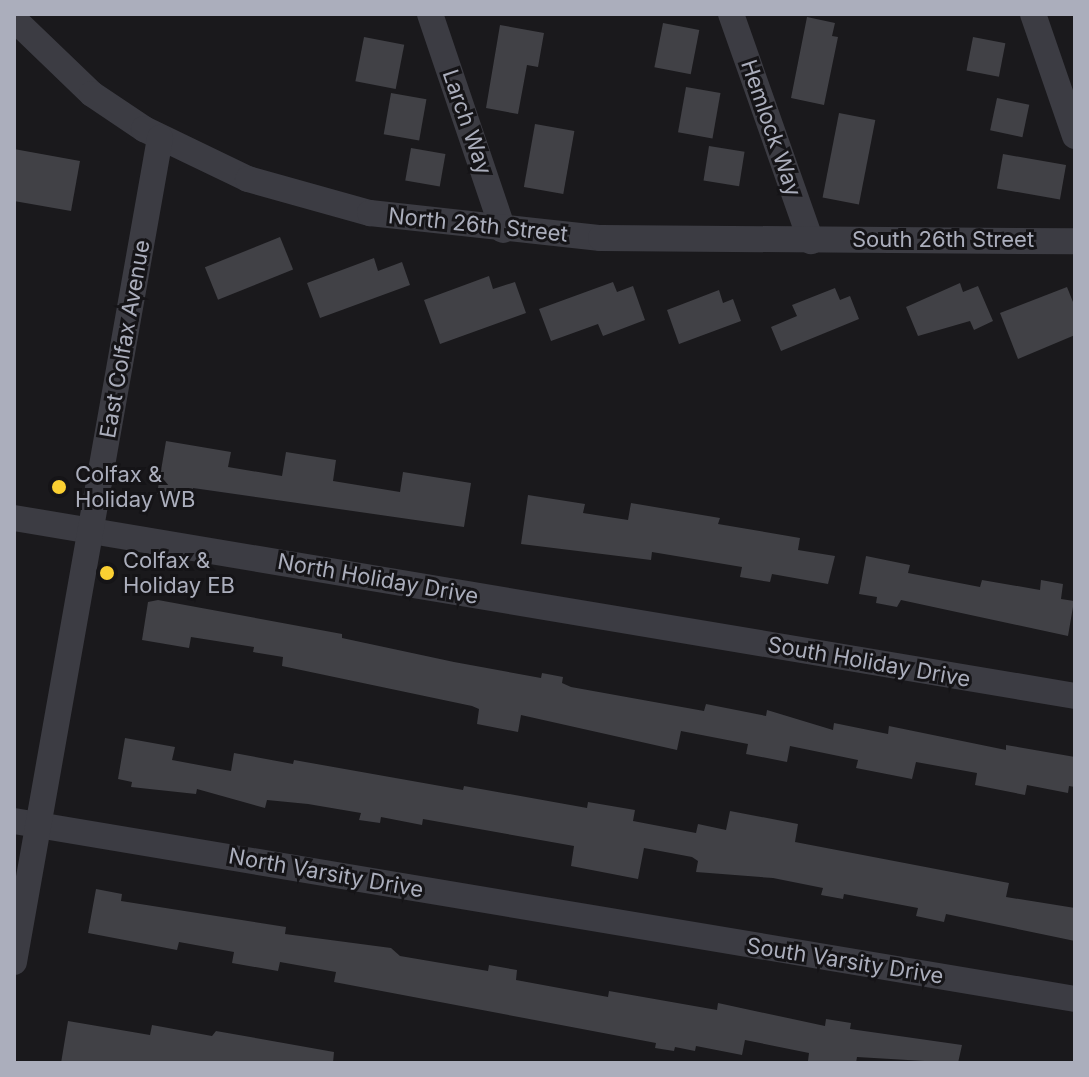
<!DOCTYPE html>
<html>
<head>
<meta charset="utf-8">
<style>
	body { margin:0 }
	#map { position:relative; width:1089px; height:1077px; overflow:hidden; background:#1a191c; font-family:Inter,sans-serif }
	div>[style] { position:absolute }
	.building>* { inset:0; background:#414146; transform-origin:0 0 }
	.minor>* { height:26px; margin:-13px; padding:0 13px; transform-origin:13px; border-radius:13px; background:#3c3c43 }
	.dots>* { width:22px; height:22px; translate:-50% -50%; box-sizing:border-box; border:4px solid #151417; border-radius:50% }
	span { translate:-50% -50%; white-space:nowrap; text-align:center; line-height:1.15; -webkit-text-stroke:6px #151417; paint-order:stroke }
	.street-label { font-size:22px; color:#abaebc }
	.poi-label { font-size:22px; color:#abaebc }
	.left { translate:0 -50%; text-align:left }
	.frame { position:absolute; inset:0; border:16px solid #abaebc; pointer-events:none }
</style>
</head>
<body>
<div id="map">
	<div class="building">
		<div style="clip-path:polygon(807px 17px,835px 23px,832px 36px,838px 37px,824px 105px,791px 98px)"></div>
		<div style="left:663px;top:23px;width:37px;height:45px;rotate:11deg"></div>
		<div style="clip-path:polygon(500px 25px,544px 33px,538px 67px,527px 65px,518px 114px,486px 108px)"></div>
		<div style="left:364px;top:37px;width:41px;height:45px;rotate:11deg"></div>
		<div style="left:973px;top:37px;width:33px;height:34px;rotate:11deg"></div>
		<div style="left:686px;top:87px;width:35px;height:46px;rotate:10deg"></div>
		<div style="left:391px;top:93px;width:36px;height:42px;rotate:10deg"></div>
		<div style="left:997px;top:98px;width:33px;height:33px;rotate:12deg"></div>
		<div style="left:839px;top:113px;width:37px;height:86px;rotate:11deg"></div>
		<div style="left:535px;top:124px;width:40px;height:64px;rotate:10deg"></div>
		<div style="left:709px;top:146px;width:36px;height:35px;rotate:9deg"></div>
		<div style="left:411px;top:148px;width:35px;height:33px;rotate:10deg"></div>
		<div style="clip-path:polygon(14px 149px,80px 161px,71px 211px,14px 201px)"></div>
		<div style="left:1003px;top:154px;width:64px;height:35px;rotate:10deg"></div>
		<div style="left:280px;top:237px;width:35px;height:81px;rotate:68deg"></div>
		<div style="clip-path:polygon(374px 258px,378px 271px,402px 262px,410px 285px,320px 318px,307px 283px)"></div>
		<div style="clip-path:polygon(489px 276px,493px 289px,515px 282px,526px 313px,440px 344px,424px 300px)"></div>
		<div style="clip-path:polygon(613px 282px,617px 292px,633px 286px,645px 320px,603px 336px,598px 324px,551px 341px,539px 309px)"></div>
		<div style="clip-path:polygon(960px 283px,963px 292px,978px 286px,993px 321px,974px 330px,970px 321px,918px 336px,906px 307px)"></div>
		<div style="clip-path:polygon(1067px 287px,1075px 307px,1075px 335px,1018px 359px,1000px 313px)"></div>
		<div style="clip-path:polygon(835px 288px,840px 300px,850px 296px,859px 319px,781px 351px,771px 327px,797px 316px,792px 305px)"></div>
		<div style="clip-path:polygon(719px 290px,723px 303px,733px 299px,741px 321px,679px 344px,667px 310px)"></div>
		<div style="clip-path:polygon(166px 441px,231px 452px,228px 467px,282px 476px,286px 452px,336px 460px,333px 481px,400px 492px,403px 472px,471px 483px,464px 527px,193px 488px,191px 499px,157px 494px)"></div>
		<div style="clip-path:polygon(528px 495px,585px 504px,583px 513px,628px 520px,631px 503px,720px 518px,718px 524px,800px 538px,798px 550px,835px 556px,828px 584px,772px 574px,770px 582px,740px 577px,742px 567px,652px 552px,651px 560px,521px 544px)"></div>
		<div style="clip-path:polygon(866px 556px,910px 565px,908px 573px,980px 587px,982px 580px,1040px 590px,1041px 580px,1063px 584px,1061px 599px,1074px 601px,1068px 636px,901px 600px,897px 607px,876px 603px,877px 597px,859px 594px)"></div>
		<div style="clip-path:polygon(158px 600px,342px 634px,342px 638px,454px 662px,541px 678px,542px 673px,563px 677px,562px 683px,571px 687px,704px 711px,706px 704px,766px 716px,767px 710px,833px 730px,834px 723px,888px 734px,889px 726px,1006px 750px,1006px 745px,1075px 757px,1075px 787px,1069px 786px,1068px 793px,1027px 785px,1025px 795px,975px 785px,977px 773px,916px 762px,912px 779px,856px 768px,858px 760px,790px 746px,787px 762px,746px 754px,748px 744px,681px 731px,677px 750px,521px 715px,518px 732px,477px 724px,479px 709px,472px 706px,282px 666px,283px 657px,253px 652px,254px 647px,191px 637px,189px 648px,142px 640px,148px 602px)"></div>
		<div style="clip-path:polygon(125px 738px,175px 747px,172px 760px,231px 771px,234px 753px,293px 764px,294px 760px,463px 790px,464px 786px,587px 808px,588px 802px,635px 810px,633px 821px,696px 833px,698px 824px,726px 830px,730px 811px,798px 824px,795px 842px,1009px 883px,1006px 897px,1075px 908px,1075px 941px,946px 914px,944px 922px,916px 916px,918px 908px,844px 894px,843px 899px,821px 895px,823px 888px,773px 878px,696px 872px,698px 861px,692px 857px,644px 848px,638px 879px,571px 866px,574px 846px,423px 819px,422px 825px,381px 817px,380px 823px,359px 820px,361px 813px,308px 804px,267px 800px,265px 808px,197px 789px,196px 794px,131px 787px,132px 782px,118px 779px)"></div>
		<div style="clip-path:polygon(96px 889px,122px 894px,121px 901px,286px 927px,285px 934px,391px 948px,400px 956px,488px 971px,489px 965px,517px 970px,516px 980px,608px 997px,609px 991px,717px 1010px,718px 1003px,825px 1026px,826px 1019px,851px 1023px,850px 1029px,962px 1045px,958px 1063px,857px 1057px,856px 1063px,818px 1063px,808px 1061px,809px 1053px,745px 1040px,742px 1055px,696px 1046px,695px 1051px,675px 1047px,674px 1051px,655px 1048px,656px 1043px,334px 982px,336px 972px,280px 962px,278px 971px,232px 963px,234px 952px,179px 942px,177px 950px,88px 933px)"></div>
		<div style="clip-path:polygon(68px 1021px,150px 1035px,152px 1025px,212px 1036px,216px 1031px,334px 1052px,333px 1063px,61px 1063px)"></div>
	</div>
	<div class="minor">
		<div style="left:430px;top:14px;width:228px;rotate:71.3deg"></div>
		<div style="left:731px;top:14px;width:241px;rotate:70.6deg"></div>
		<div style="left:1033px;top:14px;width:129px;rotate:71deg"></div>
		<div style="left:14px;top:19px;width:108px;rotate:43.9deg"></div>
		<div style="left:92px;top:94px;width:63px;rotate:33.9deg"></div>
		<div style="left:144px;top:129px;width:115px;rotate:25.7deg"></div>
		<div style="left:248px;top:179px;width:127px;rotate:15.6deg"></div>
		<div style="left:370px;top:213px;width:232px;rotate:6.2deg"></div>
		<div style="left:601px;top:238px;width:474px;rotate:0.4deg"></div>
		<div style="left:14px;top:518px;width:1076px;rotate:9.52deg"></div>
		<div style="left:14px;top:821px;width:1076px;rotate:9.52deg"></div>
		<div style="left:14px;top:962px;width:837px;rotate:-79.95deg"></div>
	</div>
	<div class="dots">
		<div style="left:59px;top:487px;background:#fbd032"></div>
		<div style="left:107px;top:573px;background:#fbd032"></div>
	</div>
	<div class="street-label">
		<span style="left:467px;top:122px;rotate:71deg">Larch Way</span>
		<span style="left:771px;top:128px;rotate:71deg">Hemlock Way</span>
		<span style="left:478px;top:225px;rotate:6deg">North 26th Street</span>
		<span style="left:943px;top:240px">South 26th Street</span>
		<span style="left:125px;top:339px;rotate:-80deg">East Colfax Avenue</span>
		<span style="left:378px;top:579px;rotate:10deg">North Holiday Drive</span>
		<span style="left:869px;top:662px;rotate:10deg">South Holiday Drive</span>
		<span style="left:326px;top:873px;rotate:10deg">North Varsity Drive</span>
		<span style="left:845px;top:961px;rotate:9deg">South Varsity Drive</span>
	</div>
	<div class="poi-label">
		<span class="left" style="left:75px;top:487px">Colfax &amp;<br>Holiday WB</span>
		<span class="left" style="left:123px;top:573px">Colfax &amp;<br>Holiday EB</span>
	</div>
	<div class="frame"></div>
</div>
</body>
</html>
